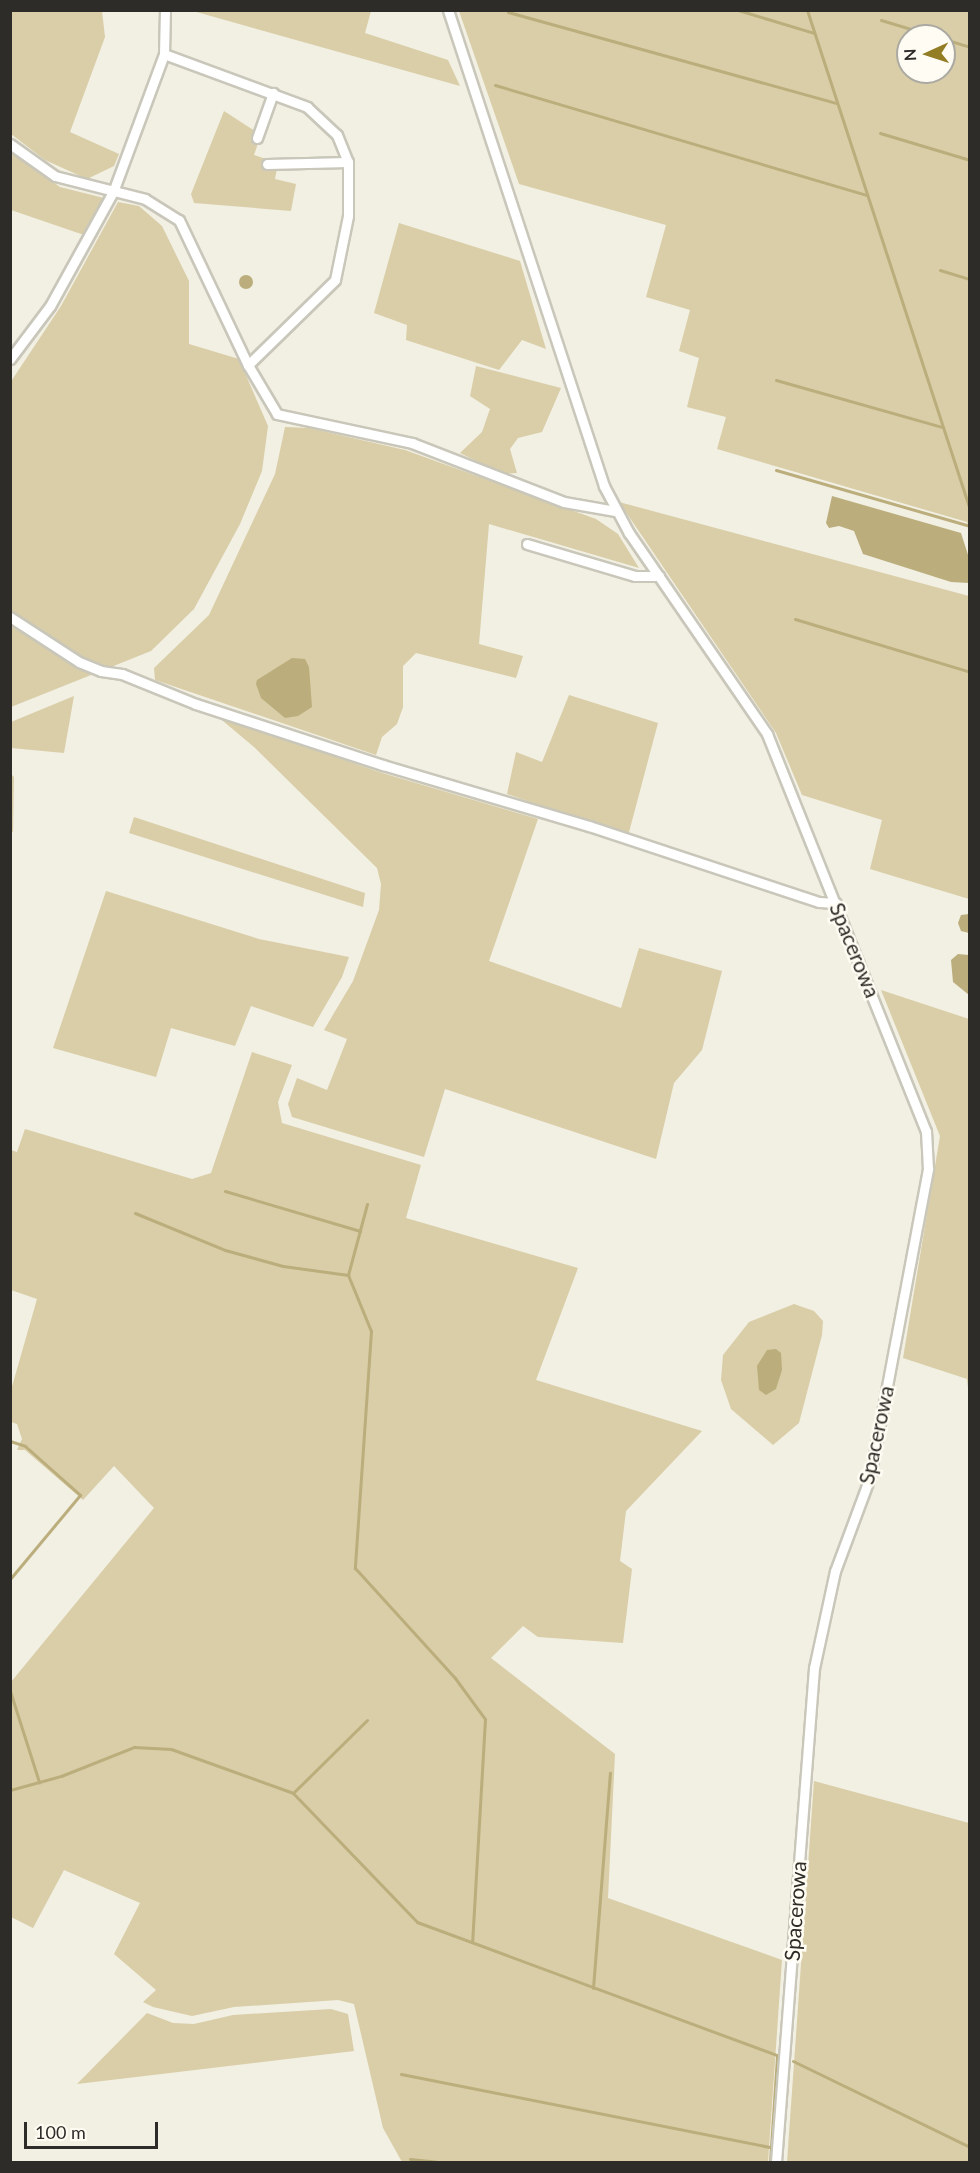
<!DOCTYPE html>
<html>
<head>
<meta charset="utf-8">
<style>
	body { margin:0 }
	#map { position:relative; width:980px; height:2173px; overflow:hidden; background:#f2efe3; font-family:Lato,sans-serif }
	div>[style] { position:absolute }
	.green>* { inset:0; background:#d9cea7 }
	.water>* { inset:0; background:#bbae7c }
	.round { border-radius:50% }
	.stream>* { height:3px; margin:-1.5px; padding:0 1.5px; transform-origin:1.5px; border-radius:1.5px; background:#bbae7c }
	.roads { filter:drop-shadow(2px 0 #c9c6ba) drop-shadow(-2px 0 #c9c6ba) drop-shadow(0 2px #c9c6ba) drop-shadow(0 -2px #c9c6ba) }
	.street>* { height:9px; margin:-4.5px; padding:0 4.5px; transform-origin:4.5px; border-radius:4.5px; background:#fff }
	span { translate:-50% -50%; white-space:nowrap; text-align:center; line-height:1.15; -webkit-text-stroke:5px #fffcf3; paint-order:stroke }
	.street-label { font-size:21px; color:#2e2c28 }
	.frame { position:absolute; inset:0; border:12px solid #2e2c28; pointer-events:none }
	.north { position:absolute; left:896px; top:24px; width:60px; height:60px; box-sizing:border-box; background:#fffcf3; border:2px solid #aba9a2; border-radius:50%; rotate:267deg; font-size:16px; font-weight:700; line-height:24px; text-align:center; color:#2e2c28 }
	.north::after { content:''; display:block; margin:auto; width:21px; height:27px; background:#947e25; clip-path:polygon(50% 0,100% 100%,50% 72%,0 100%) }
	.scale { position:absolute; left:24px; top:2122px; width:134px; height:27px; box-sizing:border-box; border:3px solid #2e2c28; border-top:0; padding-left:8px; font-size:18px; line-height:21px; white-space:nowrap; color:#2e2c28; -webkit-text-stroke:4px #fffcf3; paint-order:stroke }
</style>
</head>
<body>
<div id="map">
	<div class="green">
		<div style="clip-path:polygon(11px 10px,102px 11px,105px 37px,70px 132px,119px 154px,114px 166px,87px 179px,45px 160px,11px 134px)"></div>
		<div style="clip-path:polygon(193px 11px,371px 11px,365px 33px,448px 60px,460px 86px)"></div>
		<div style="clip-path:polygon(evenodd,459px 11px,969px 11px,969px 527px,967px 522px,717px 449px,726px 417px,687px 407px,699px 358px,679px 351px,690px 310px,646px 297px,666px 225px,519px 184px,459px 11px,908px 36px,944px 36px,944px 72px,908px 72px,908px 36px)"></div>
		<div style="clip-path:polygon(224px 111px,261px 135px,254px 155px,278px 163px,275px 179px,296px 184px,291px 211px,194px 203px,191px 194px)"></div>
		<div style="clip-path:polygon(11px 151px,60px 187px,104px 198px,84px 235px,11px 210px)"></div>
		<div style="clip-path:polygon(118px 202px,139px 206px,162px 226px,189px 281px,189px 344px,239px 359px,268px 426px,262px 471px,240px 524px,194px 609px,151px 651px,11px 707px,10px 383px,61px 306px)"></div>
		<div style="clip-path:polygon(399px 223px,520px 261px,546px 349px,522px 340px,499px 370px,406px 340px,407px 325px,374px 313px)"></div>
		<div style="clip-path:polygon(476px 366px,561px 388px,542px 432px,518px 438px,510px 449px,517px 473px,502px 474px,460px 453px,482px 432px,490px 409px,470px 396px)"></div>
		<div style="clip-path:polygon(285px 427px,309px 428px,405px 450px,596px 519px,618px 534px,639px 568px,489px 524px,479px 644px,523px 656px,516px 678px,416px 653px,403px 666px,403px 707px,397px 724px,382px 737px,376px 755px,155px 680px,154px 668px,209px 615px,275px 474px)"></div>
		<div style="clip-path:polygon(619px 502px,969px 596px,969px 899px,870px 869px,882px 820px,802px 795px,776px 733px)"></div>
		<div style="clip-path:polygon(569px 695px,658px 723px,628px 836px,507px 794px,516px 752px,542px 762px)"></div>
		<div style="clip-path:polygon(74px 696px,64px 753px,11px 748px,11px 722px)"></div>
		<div style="clip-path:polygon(217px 716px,379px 772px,538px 819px,489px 961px,621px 1008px,639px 948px,722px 971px,702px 1050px,674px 1083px,656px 1159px,445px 1089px,424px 1157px,292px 1117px,288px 1104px,297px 1078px,327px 1090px,347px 1039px,324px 1030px,353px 981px,379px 910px,381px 884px,377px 868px,254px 747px)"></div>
		<div style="clip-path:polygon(10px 773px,14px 777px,13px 832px,10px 831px)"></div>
		<div style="clip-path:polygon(134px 817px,365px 893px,363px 907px,129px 833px)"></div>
		<div style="clip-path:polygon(106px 891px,259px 939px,349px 957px,342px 977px,313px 1027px,251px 1006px,235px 1046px,171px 1028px,156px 1077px,53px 1048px)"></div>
		<div style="clip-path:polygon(881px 990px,969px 1019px,969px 1397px,967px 1379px,903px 1358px,940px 1136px)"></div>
		<div style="clip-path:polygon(252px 1052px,292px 1065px,278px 1102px,282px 1123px,421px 1165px,406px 1218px,578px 1268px,536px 1380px,702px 1431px,626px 1511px,620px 1561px,632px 1569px,623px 1643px,538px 1637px,523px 1626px,491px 1658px,615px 1754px,608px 1898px,782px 1960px,768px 2162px,402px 2162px,383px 2128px,354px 2004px,338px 2000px,234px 2007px,192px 2016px,153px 2007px,143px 2002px,156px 1990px,114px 1954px,140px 1903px,64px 1870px,33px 1928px,11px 1917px,11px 1682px,154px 1508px,114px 1466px,83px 1500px,25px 1450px,17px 1450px,22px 1439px,17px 1424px,11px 1422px,11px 1390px,37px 1299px,11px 1290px,11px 1150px,17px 1152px,25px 1129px,192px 1179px,211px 1173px)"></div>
		<div style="clip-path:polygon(794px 1304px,814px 1311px,823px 1321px,822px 1335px,799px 1423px,773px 1445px,731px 1409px,721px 1380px,723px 1355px,749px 1322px)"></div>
		<div style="clip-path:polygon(814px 1781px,969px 1823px,969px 2162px,787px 2162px)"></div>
		<div style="clip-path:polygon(331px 2009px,348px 2014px,354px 2051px,77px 2084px,147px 2013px,173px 2023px,194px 2024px,233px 2015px)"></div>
	</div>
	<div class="water">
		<div class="round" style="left:239px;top:275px;width:14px;height:14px"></div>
		<div style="clip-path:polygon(832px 496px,961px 533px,969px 558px,969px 583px,951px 582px,863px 554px,854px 531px,839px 526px,829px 528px,826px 523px)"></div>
		<div style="clip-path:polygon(292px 658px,305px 659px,309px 667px,312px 707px,298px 716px,285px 718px,261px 698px,256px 684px,257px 680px)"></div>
		<div style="clip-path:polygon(969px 914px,969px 933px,961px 931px,958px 923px,961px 915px)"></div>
		<div style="clip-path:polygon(958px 954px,969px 955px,969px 995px,953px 982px,951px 960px)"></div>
		<div style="clip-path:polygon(776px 1349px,781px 1353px,782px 1370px,776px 1389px,766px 1395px,759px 1390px,757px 1366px,767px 1350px)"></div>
	</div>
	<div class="stream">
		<div style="left:738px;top:10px;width:79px;rotate:16.8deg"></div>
		<div style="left:807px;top:10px;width:526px;rotate:71.94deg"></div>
		<div style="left:508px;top:12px;width:340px;rotate:15.5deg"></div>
		<div style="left:881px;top:20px;width:55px;rotate:16.8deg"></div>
		<div style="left:944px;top:39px;width:27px;rotate:17deg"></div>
		<div style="left:495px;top:85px;width:387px;rotate:16.5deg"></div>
		<div style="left:880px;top:133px;width:94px;rotate:16.7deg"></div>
		<div style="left:940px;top:270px;width:31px;rotate:17deg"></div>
		<div style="left:776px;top:380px;width:173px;rotate:15.8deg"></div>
		<div style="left:776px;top:470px;width:202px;rotate:16.1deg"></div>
		<div style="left:795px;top:619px;width:183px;rotate:16.8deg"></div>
		<div style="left:225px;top:1191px;width:141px;rotate:16.5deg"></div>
		<div style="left:367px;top:1204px;width:73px;rotate:105deg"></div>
		<div style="left:348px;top:1275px;width:61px;rotate:67.7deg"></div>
		<div style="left:371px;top:1331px;width:238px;rotate:93.9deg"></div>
		<div style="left:355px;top:1568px;width:149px;rotate:47.7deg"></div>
		<div style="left:455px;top:1678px;width:51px;rotate:53.8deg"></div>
		<div style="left:485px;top:1719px;width:223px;rotate:93.3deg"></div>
		<div style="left:135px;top:1213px;width:97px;rotate:22.3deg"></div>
		<div style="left:225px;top:1250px;width:60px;rotate:15.4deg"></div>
		<div style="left:283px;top:1266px;width:66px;rotate:7.9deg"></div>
		<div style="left:10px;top:1441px;width:16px;rotate:18deg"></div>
		<div style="left:25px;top:1446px;width:74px;rotate:41.7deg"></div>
		<div style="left:80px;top:1495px;width:109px;rotate:129.8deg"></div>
		<div style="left:10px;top:1691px;width:96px;rotate:72.3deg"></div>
		<div style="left:10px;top:1790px;width:53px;rotate:-15.4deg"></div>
		<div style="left:61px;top:1776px;width:79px;rotate:-21.7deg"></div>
		<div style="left:134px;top:1747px;width:37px;rotate:3deg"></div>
		<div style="left:171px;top:1749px;width:130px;rotate:19.8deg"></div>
		<div style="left:293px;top:1793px;width:179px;rotate:46.1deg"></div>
		<div style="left:417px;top:1922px;width:386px;rotate:20.3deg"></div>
		<div style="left:293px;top:1793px;width:104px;rotate:-44.6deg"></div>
		<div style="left:593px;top:1988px;width:216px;rotate:-85.5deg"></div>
		<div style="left:793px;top:2061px;width:197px;rotate:25.9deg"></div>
		<div style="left:401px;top:2074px;width:377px;rotate:11.2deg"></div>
		<div style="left:410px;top:2159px;width:27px;rotate:6deg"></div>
		<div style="left:770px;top:2162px;width:106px;rotate:-86.2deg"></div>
	</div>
	<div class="roads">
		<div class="street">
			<div style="left:448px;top:10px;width:501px;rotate:71.85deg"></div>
			<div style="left:604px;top:486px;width:53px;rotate:62deg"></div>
			<div style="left:629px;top:533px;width:244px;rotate:55.5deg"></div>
			<div style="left:767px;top:734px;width:428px;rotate:68.2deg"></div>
			<div style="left:926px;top:1131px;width:38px;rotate:87deg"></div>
			<div style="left:928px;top:1169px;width:313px;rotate:100.7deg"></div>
			<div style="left:870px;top:1477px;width:100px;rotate:110.4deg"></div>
			<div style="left:835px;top:1571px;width:99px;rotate:102.2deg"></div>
			<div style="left:814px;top:1668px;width:495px;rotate:94.4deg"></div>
			<div style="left:164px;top:54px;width:153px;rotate:20.3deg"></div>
			<div style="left:307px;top:107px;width:41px;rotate:43deg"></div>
			<div style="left:337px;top:135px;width:29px;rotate:68deg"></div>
			<div style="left:348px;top:162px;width:54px;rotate:90deg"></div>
			<div style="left:348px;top:216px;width:65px;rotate:101.5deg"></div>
			<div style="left:335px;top:280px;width:122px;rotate:135.7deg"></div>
			<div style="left:257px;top:138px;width:48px;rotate:-70.4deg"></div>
			<div style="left:10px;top:144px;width:55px;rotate:35.4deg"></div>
			<div style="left:55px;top:176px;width:93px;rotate:14.3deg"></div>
			<div style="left:145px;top:199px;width:40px;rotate:32deg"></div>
			<div style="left:179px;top:220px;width:161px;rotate:64.6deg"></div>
			<div style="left:248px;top:365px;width:57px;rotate:59.4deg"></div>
			<div style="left:277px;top:414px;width:138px;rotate:12.1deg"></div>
			<div style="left:412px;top:443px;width:163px;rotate:21.2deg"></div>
			<div style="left:564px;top:502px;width:52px;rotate:10deg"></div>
			<div style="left:267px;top:164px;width:81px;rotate:-1.4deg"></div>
			<div style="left:10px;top:359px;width:66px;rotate:-53deg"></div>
			<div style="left:50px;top:306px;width:130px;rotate:-61.1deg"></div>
			<div style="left:113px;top:192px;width:147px;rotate:-69.7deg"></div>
			<div style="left:164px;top:54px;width:44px;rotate:-88.7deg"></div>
			<div style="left:527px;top:544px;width:113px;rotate:16.5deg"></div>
			<div style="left:635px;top:576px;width:24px"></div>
			<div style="left:10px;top:617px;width:82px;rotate:33.1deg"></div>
			<div style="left:79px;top:662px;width:24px;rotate:22deg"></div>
			<div style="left:101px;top:671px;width:21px;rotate:8deg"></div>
			<div style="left:122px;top:674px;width:80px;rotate:22.1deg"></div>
			<div style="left:196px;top:704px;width:197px;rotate:18.1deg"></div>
			<div style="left:383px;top:765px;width:215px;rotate:16.5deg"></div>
			<div style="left:589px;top:826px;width:242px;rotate:18.3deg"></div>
			<div style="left:819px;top:902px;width:17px;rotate:3deg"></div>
		</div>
	</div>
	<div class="street-label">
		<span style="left:855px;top:950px;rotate:68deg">Spacerowa</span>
		<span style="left:876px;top:1435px;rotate:-78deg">Spacerowa</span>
		<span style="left:795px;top:1911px;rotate:-86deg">Spacerowa</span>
	</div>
	<div class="frame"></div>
	<div class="north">N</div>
	<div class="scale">100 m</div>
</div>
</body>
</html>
